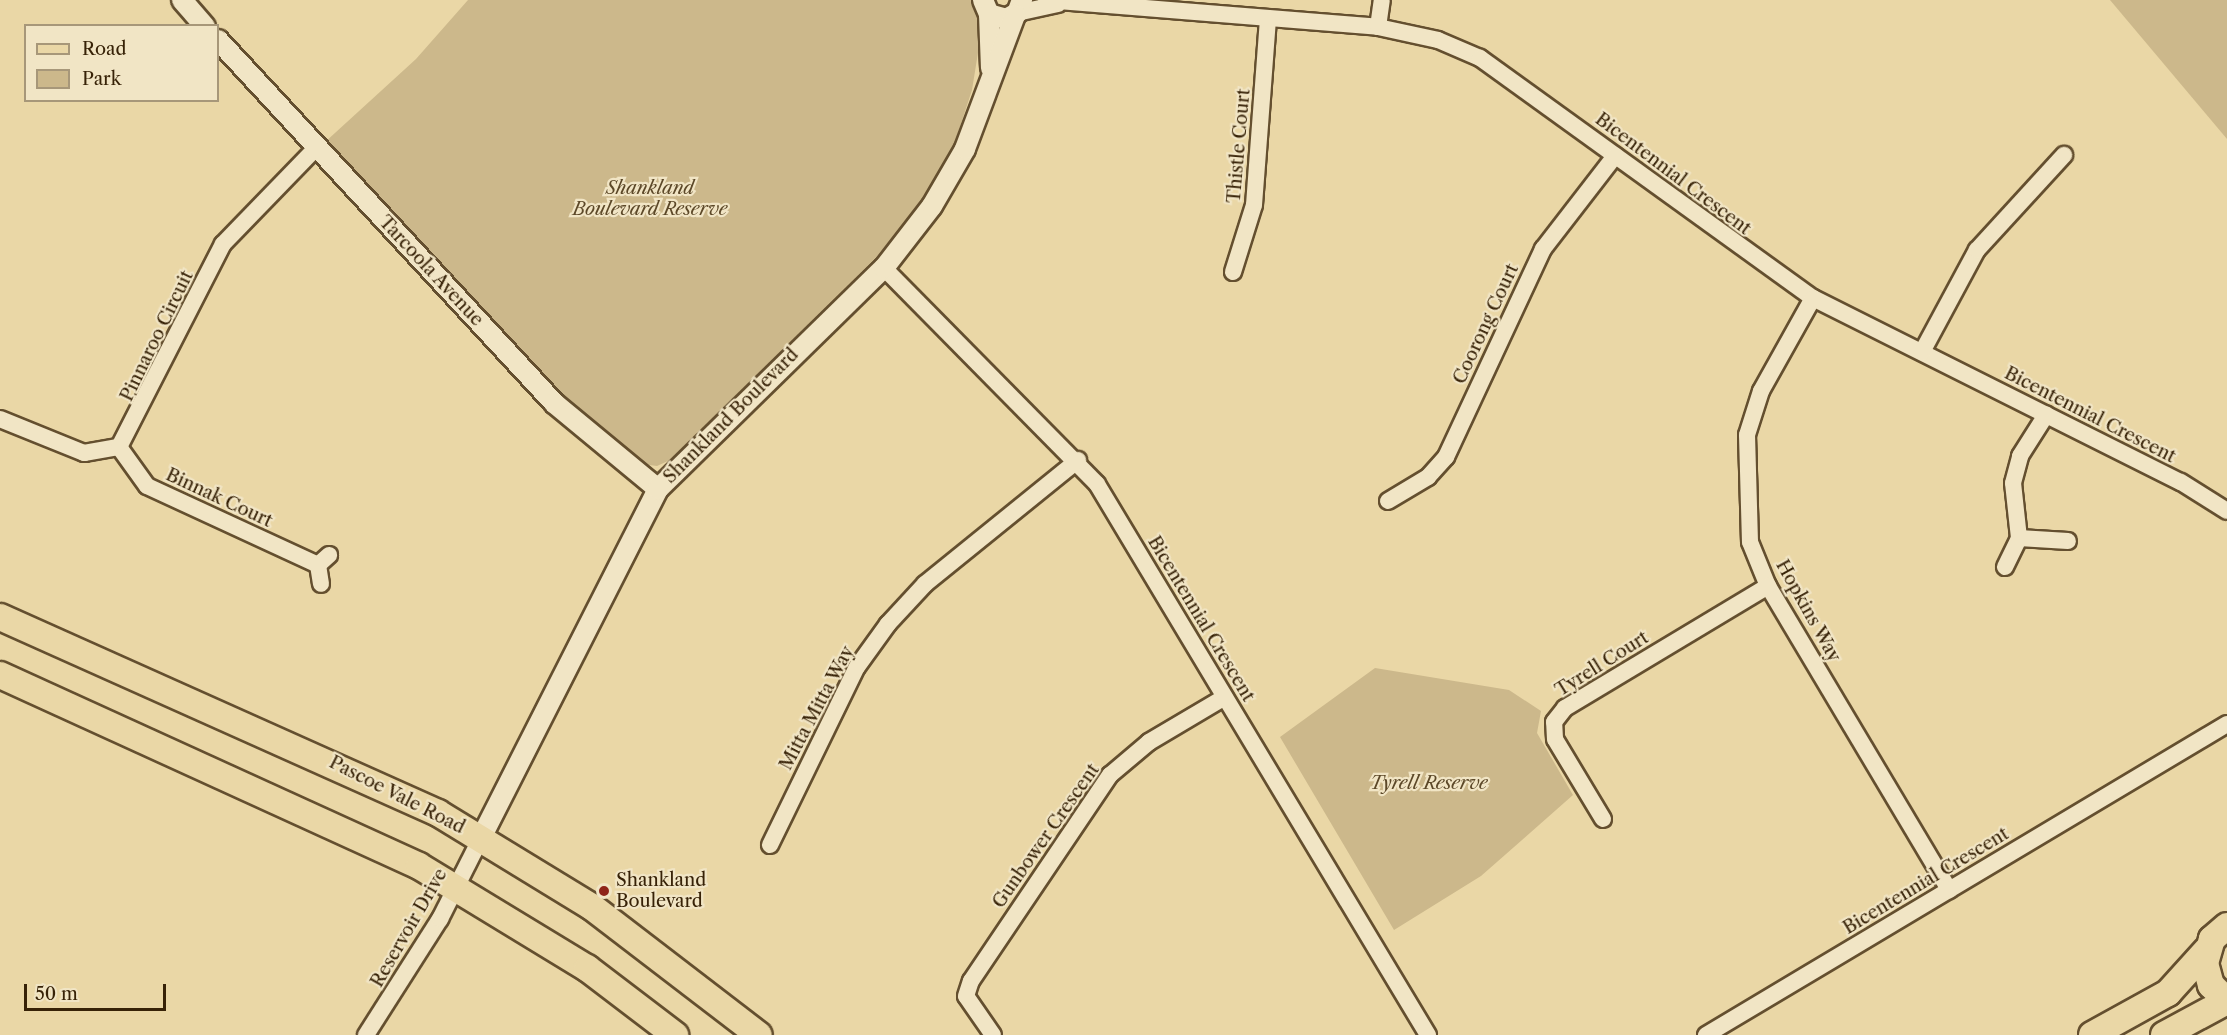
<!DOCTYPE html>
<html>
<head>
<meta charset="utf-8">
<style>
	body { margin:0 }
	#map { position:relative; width:2227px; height:1035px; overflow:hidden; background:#ead7a6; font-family:"Libre Caslon Text",serif }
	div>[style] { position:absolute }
	.green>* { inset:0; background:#ccb88b }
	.roads { filter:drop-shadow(2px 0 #644f2f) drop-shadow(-2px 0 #644f2f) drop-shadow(0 2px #644f2f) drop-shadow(0 -2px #644f2f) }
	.minor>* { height:16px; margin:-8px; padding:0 8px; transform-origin:8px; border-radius:8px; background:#f1e5c5 }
	.tertiary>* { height:20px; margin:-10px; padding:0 10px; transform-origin:10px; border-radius:10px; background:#f1e5c5 }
	.primary>* { height:26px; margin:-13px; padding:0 13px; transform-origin:13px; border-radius:13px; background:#ead7a6 }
	.dots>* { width:16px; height:16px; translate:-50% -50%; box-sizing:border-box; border:3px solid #f1e5c5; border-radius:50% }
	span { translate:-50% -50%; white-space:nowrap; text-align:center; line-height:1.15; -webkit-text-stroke:4.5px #f1e5c5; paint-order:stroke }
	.street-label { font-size:18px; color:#372207 }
	.park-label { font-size:18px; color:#5c4828; font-style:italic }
	.poi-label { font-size:18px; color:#372207 }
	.left { translate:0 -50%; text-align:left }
	.legend { position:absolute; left:24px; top:24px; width:195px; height:78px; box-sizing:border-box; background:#f1e5c5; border:2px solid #a79779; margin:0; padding:8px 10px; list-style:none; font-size:18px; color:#372207 }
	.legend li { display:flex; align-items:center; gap:12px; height:30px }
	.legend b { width:30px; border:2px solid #a79779 }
	.scale { position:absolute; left:24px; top:984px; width:142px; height:27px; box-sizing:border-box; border:3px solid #372207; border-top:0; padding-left:8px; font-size:18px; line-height:21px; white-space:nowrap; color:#372207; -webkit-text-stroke:4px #f1e5c5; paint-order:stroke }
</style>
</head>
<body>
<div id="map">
	<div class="green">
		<div style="clip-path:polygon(468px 0,974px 0,982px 28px,972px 90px,953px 148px,923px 200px,877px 256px,670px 460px,657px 466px,642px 464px,560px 396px,324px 143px,416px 59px)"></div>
		<div style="clip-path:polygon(2110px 0,2227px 0,2227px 139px)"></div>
		<div style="clip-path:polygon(1375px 668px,1509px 690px,1541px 711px,1537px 733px,1573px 795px,1481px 876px,1394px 930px,1280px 737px)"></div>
	</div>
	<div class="roads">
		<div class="minor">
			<div style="left:1046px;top:0;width:333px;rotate:4.6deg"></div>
			<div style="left:1378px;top:27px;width:61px;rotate:12.2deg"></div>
			<div style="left:1438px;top:40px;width:46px;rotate:23.2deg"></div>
			<div style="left:1480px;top:58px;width:410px;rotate:35.8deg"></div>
			<div style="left:1813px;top:298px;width:411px;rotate:26.6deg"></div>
			<div style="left:2181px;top:482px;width:54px;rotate:32.2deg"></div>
			<div style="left:1017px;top:13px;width:42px;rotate:-12.4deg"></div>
			<div style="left:1378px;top:27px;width:27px;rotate:-82deg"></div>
			<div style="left:884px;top:268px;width:303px;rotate:45.4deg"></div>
			<div style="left:1097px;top:484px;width:643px;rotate:59.01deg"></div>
			<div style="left:1233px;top:272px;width:70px;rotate:-72.6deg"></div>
			<div style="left:1254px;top:205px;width:187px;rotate:-85.7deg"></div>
			<div style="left:1813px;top:298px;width:107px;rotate:119.2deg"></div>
			<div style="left:1761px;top:391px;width:46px;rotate:107.7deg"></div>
			<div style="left:1747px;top:435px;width:107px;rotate:88.4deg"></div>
			<div style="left:1750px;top:542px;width:48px;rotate:67.8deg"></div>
			<div style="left:1768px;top:586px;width:354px;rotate:59.2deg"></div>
			<div style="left:1922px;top:352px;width:116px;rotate:-61.7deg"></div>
			<div style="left:1977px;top:250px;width:129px;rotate:-47.5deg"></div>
			<div style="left:0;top:419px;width:91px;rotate:22deg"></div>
			<div style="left:84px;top:453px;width:36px;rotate:-10deg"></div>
			<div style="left:119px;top:447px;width:228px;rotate:-62.9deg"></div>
			<div style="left:223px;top:244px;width:134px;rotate:-45.9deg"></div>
			<div style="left:119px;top:447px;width:48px;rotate:54.3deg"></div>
			<div style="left:147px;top:486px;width:188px;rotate:24.8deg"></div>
			<div style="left:1388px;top:501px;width:47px;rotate:-31deg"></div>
			<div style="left:1428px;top:477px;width:27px;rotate:-48deg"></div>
			<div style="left:1446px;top:457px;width:230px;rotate:-65deg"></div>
			<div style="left:1543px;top:249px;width:118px;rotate:-52.3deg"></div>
			<div style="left:2019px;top:538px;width:55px;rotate:-96.2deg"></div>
			<div style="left:2013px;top:483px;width:28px;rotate:-75deg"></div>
			<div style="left:2020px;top:456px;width:49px;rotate:-57.6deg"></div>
			<div style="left:318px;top:565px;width:19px;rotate:81deg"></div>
			<div style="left:318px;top:565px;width:15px;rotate:-42deg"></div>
			<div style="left:2005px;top:567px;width:32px;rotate:-64deg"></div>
			<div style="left:2019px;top:538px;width:49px;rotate:3.5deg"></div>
			<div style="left:1603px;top:819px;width:93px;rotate:-121deg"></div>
			<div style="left:1555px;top:739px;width:17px;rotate:-93deg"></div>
			<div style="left:1554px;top:722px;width:18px;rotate:-52deg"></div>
			<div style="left:1565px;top:708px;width:237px;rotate:-31deg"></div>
			<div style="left:770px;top:845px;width:198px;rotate:-64deg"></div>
			<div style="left:857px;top:667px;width:53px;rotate:-54.2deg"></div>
			<div style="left:888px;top:624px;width:54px;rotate:-47.2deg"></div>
			<div style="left:925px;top:584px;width:197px;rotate:-39deg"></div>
			<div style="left:366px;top:1035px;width:138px;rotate:-57.5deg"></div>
			<div style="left:440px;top:919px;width:91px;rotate:-63.2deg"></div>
			<div style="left:993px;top:1035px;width:47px;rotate:-124.7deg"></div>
			<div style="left:966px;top:996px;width:16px;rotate:-72deg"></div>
			<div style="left:971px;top:981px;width:249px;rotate:-56deg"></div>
			<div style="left:1110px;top:775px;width:51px;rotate:-40.2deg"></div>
			<div style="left:1149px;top:742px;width:88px;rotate:-30.6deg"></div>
			<div style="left:1706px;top:1035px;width:607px;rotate:-30.83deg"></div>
		</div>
		<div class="tertiary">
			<div style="left:182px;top:0;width:35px;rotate:49deg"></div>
			<div style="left:983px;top:0;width:15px;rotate:67deg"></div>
			<div style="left:989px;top:14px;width:18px;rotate:16deg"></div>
			<div style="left:1006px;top:19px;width:13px;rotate:-29deg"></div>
			<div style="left:1017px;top:13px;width:14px;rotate:-69deg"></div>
			<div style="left:989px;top:14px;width:54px;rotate:87.9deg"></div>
			<div style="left:218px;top:40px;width:495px;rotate:47.2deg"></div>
			<div style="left:554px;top:403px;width:135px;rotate:39.6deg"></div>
			<div style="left:481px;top:838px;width:391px;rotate:-63.1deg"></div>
			<div style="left:658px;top:489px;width:316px;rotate:-44.4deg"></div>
			<div style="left:884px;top:268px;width:78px;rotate:-52.3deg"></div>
			<div style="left:932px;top:206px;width:66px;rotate:-59.9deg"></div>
			<div style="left:965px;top:149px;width:143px;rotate:-69.5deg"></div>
		</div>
		<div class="primary">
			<div style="left:0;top:617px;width:480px;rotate:24.1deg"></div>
			<div style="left:438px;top:813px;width:180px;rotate:31.4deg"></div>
			<div style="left:592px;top:907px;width:210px;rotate:37.5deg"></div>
			<div style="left:0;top:675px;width:460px;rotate:24.5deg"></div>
			<div style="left:419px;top:866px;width:197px;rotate:31.3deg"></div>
			<div style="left:587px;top:968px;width:111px;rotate:37.3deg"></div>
			<div style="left:2227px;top:926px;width:20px;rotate:139deg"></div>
			<div style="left:2212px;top:939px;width:25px;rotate:106deg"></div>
			<div style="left:2205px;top:963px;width:23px;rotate:75deg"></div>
			<div style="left:2211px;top:985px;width:23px;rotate:45deg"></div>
			<div style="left:2092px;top:1035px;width:87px;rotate:-28.9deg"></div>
			<div style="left:2168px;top:993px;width:57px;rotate:-47.9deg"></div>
			<div style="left:2164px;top:1035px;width:72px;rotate:-28.4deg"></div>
		</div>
	</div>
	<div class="dots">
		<div style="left:604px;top:891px;background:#8f2418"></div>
	</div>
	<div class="street-label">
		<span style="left:1239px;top:146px;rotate:-85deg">Thistle Court</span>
		<span style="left:1673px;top:174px;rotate:37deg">Bicentennial Crescent</span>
		<span style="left:431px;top:271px;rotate:47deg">Tarcoola Avenue</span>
		<span style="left:1486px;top:324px;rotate:-65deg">Coorong Court</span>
		<span style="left:157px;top:336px;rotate:-64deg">Pinnaroo Circuit</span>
		<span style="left:2090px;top:415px;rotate:27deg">Bicentennial Crescent</span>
		<span style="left:731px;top:416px;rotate:-45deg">Shankland Boulevard</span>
		<span style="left:219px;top:498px;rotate:25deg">Binnak Court</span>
		<span style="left:1808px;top:611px;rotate:61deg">Hopkins Way</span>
		<span style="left:1201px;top:619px;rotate:59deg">Bicentennial Crescent</span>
		<span style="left:1602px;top:664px;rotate:-32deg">Tyrell Court</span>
		<span style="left:817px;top:708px;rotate:-62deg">Mitta Mitta Way</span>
		<span style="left:397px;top:795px;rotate:27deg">Pascoe Vale Road</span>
		<span style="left:1046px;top:836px;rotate:-55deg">Gunbower Crescent</span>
		<span style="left:1926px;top:881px;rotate:-31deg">Bicentennial Crescent</span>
		<span style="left:409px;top:928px;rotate:-60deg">Reservoir Drive</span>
	</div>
	<div class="park-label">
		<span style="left:650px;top:199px">Shankland<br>Boulevard Reserve</span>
		<span style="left:1429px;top:783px">Tyrell Reserve</span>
	</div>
	<div class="poi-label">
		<span class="left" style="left:616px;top:891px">Shankland<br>Boulevard</span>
	</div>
	<ul class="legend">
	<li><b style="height:8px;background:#ead7a6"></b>Road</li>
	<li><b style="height:16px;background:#ccb88b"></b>Park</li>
	</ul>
	<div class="scale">50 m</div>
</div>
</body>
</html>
